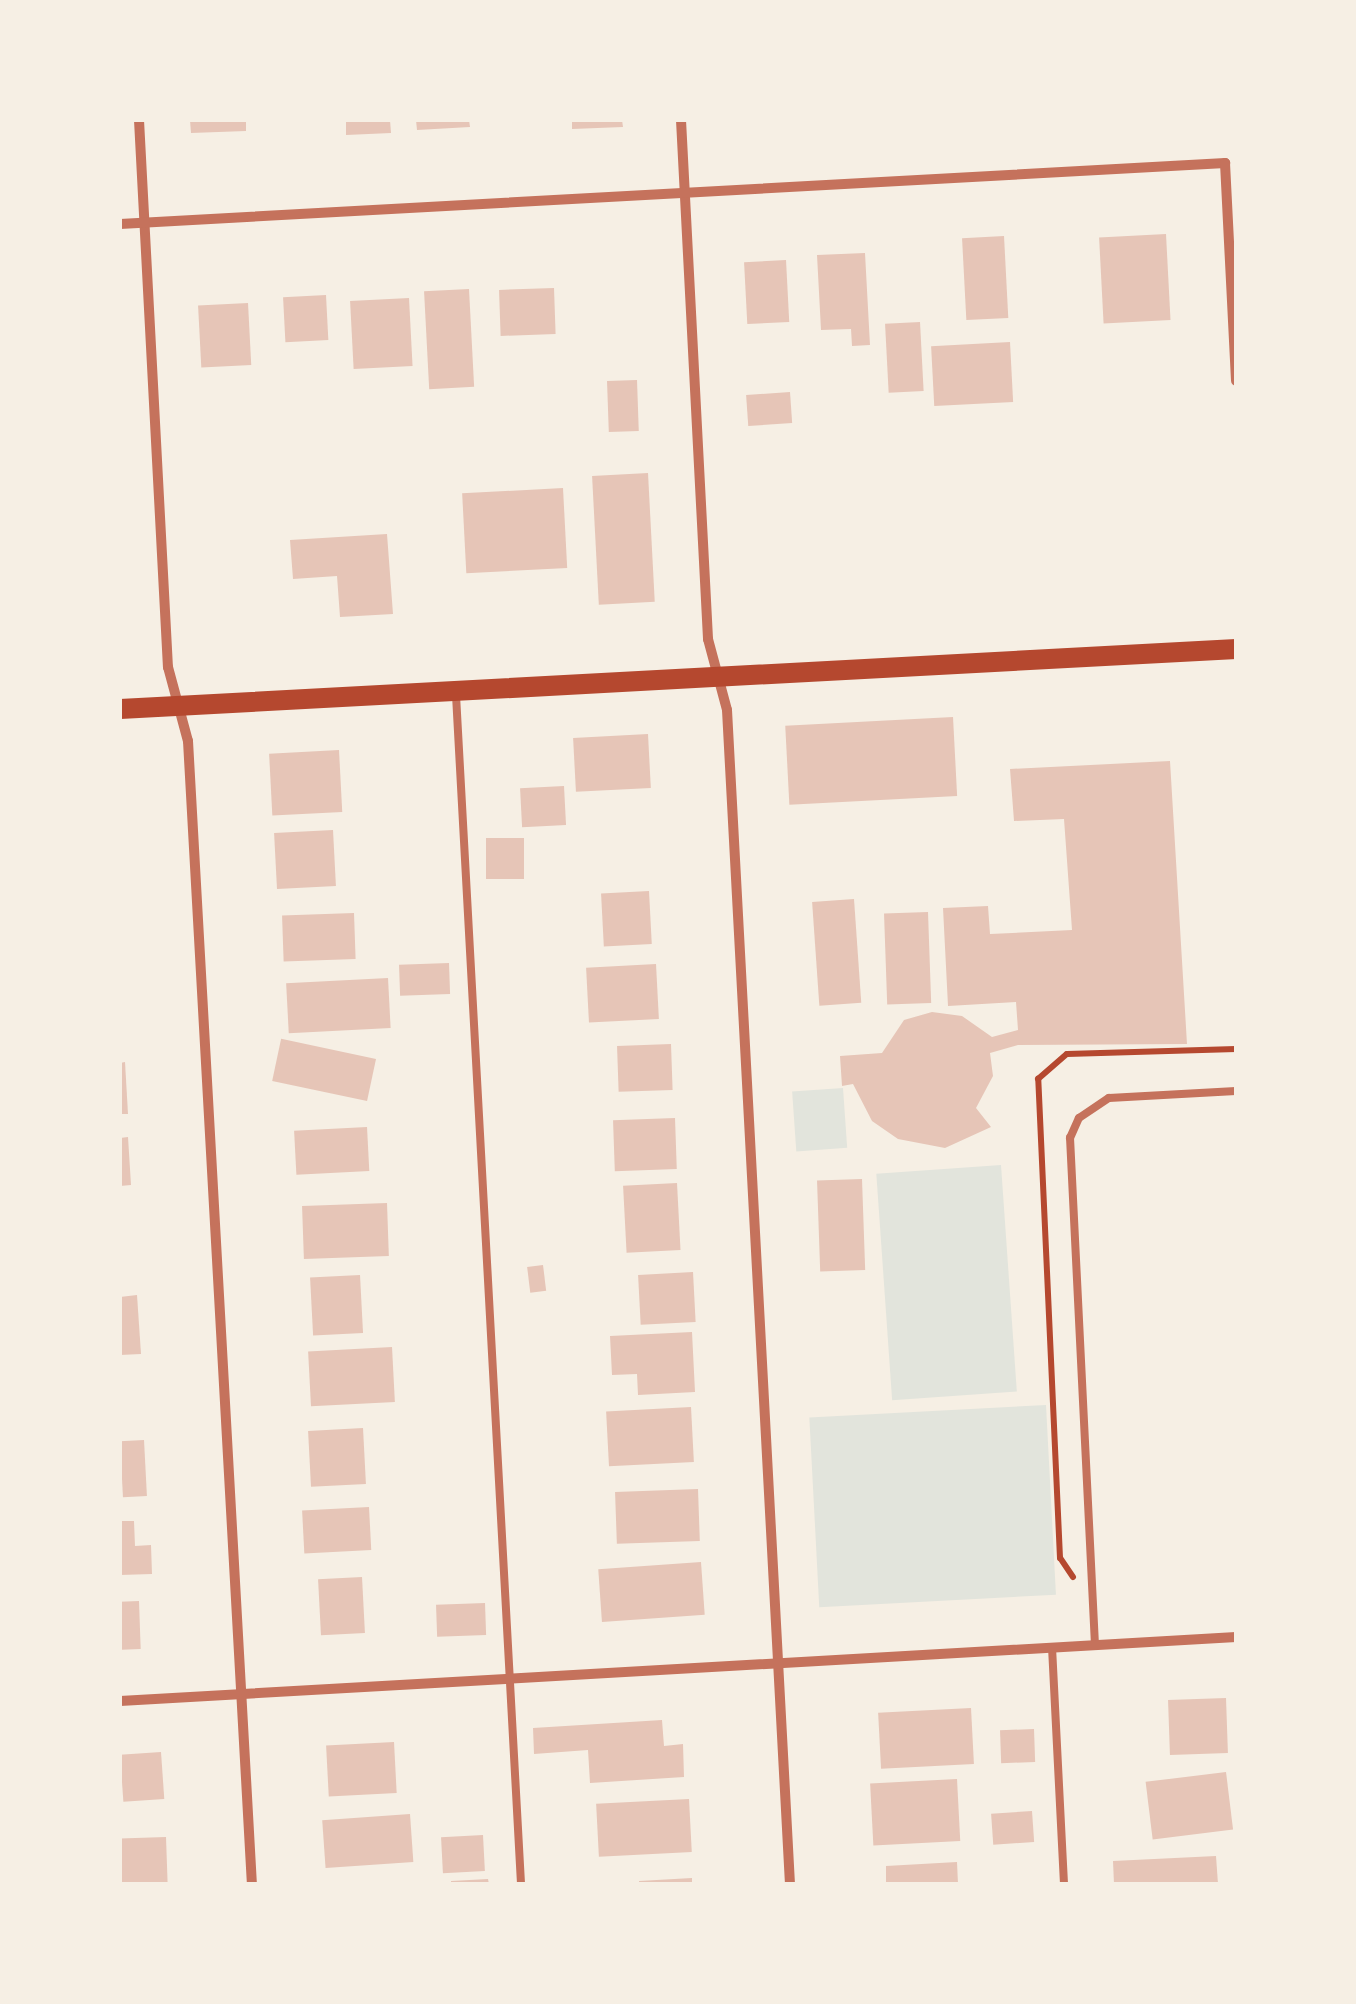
<!DOCTYPE html>
<html>
<head>
<meta charset="utf-8">
<style>
	body { margin:0 }
	#map { position:relative; width:1356px; height:2004px; overflow:hidden; background:#f6efe4; font-family:"IBM Plex Sans",sans-serif }
	div>[style] { position:absolute }
	.green>* { inset:0; background:#e2e4dc; transform-origin:0 0 }
	.building>* { inset:0; background:#e6c5b7; transform-origin:0 0 }
	.path>* { height:6px; margin:-3px; padding:0 3px; transform-origin:3px; border-radius:3px; background:#b5482f }
	.service>* { height:8px; margin:-4px; padding:0 4px; transform-origin:4px; border-radius:4px; background:#c5725c }
	.minor>* { height:10px; margin:-5px; padding:0 5px; transform-origin:5px; border-radius:5px; background:#c5725c }
	.secondary>* { height:20px; margin:-10px; padding:0 10px; transform-origin:10px; border-radius:10px; background:#b5482f }
	span { translate:-50% -50%; white-space:nowrap; text-align:center; line-height:1.15; -webkit-text-stroke:8px #f6efe4; paint-order:stroke }
	.frame { position:absolute; inset:0; border:122px solid #f6efe4; pointer-events:none }
</style>
</head>
<body>
<div id="map">
	<div class="green">
		<div style="left:843px;top:1088px;width:60px;height:51px;rotate:86deg"></div>
		<div style="left:1001px;top:1165px;width:227px;height:125px;rotate:86deg"></div>
		<div style="left:1046px;top:1405px;width:190px;height:237px;rotate:87deg"></div>
	</div>
	<div class="building">
		<div style="clip-path:polygon(190px 120px,246px 120px,246px 131px,191px 133px)"></div>
		<div style="clip-path:polygon(346px 120px,390px 120px,391px 133px,346px 135px)"></div>
		<div style="clip-path:polygon(416px 120px,469px 120px,470px 127px,417px 130px)"></div>
		<div style="clip-path:polygon(572px 120px,622px 120px,623px 127px,572px 129px)"></div>
		<div style="left:1166px;top:234px;width:86px;height:67px;rotate:87deg"></div>
		<div style="left:1004px;top:236px;width:82px;height:42px;rotate:87deg"></div>
		<div style="clip-path:polygon(865px 253px,870px 345px,852px 346px,851px 329px,821px 330px,817px 255px)"></div>
		<div style="left:786px;top:260px;width:62px;height:42px;rotate:87deg"></div>
		<div style="left:554px;top:288px;width:46px;height:55px;rotate:88deg"></div>
		<div style="left:469px;top:289px;width:98px;height:45px;rotate:87deg"></div>
		<div style="left:326px;top:295px;width:45px;height:43px;rotate:87deg"></div>
		<div style="left:409px;top:298px;width:68px;height:59px;rotate:87deg"></div>
		<div style="left:248px;top:303px;width:62px;height:50px;rotate:87deg"></div>
		<div style="left:920px;top:322px;width:69px;height:35px;rotate:87deg"></div>
		<div style="left:1010px;top:342px;width:60px;height:79px;rotate:87deg"></div>
		<div style="left:637px;top:380px;width:51px;height:30px;rotate:88deg"></div>
		<div style="left:790px;top:392px;width:31px;height:44px;rotate:86deg"></div>
		<div style="left:648px;top:473px;width:129px;height:56px;rotate:87deg"></div>
		<div style="left:563px;top:488px;width:80px;height:101px;rotate:87deg"></div>
		<div style="clip-path:polygon(387px 534px,393px 614px,340px 617px,337px 576px,293px 579px,290px 540px)"></div>
		<div style="left:953px;top:717px;width:79px;height:168px;rotate:87deg"></div>
		<div style="left:648px;top:734px;width:54px;height:75px;rotate:87deg"></div>
		<div style="left:339px;top:750px;width:62px;height:70px;rotate:87deg"></div>
		<div style="clip-path:polygon(1170px 761px,1187px 1044px,1018px 1045px,990px 1053px,993px 1076px,976px 1108px,991px 1127px,945px 1148px,898px 1139px,872px 1121px,853px 1084px,842px 1086px,840px 1056px,882px 1053px,904px 1020px,932px 1012px,962px 1016px,992px 1037px,1018px 1030px,1016px 1002px,948px 1006px,943px 908px,988px 906px,990px 934px,1072px 930px,1064px 819px,1014px 821px,1010px 769px)"></div>
		<div style="left:564px;top:786px;width:39px;height:44px;rotate:87deg"></div>
		<div style="left:333px;top:830px;width:56px;height:59px;rotate:87deg"></div>
		<div style="left:486px;top:838px;width:38px;height:41px"></div>
		<div style="left:649px;top:891px;width:53px;height:48px;rotate:87deg"></div>
		<div style="left:854px;top:899px;width:104px;height:42px;rotate:86deg"></div>
		<div style="left:928px;top:912px;width:91px;height:44px;rotate:88deg"></div>
		<div style="left:354px;top:913px;width:46px;height:72px;rotate:88deg"></div>
		<div style="left:449px;top:963px;width:31px;height:50px;rotate:88deg"></div>
		<div style="left:656px;top:964px;width:55px;height:70px;rotate:87deg"></div>
		<div style="left:388px;top:978px;width:50px;height:102px;rotate:87deg"></div>
		<div style="left:671px;top:1044px;width:46px;height:54px;rotate:88deg"></div>
		<div style="left:376px;top:1059px;width:43px;height:97px;rotate:102deg"></div>
		<div style="clip-path:polygon(125px 1062px,128px 1114px,120px 1114px,120px 1063px)"></div>
		<div style="left:675px;top:1118px;width:51px;height:62px;rotate:88deg"></div>
		<div style="left:367px;top:1127px;width:44px;height:73px;rotate:87deg"></div>
		<div style="clip-path:polygon(128px 1137px,131px 1185px,120px 1186px,120px 1138px)"></div>
		<div style="left:862px;top:1179px;width:91px;height:45px;rotate:88deg"></div>
		<div style="left:677px;top:1183px;width:67px;height:54px;rotate:87deg"></div>
		<div style="left:387px;top:1203px;width:53px;height:85px;rotate:88deg"></div>
		<div style="left:543px;top:1265px;width:26px;height:16px;rotate:83deg"></div>
		<div style="left:693px;top:1272px;width:50px;height:55px;rotate:87deg"></div>
		<div style="left:360px;top:1275px;width:58px;height:50px;rotate:87deg"></div>
		<div style="clip-path:polygon(137px 1295px,141px 1354px,120px 1355px,120px 1297px)"></div>
		<div style="clip-path:polygon(692px 1332px,695px 1392px,638px 1395px,637px 1374px,612px 1375px,610px 1336px)"></div>
		<div style="left:392px;top:1347px;width:55px;height:84px;rotate:87deg"></div>
		<div style="left:691px;top:1407px;width:55px;height:85px;rotate:87deg"></div>
		<div style="left:363px;top:1428px;width:56px;height:55px;rotate:87deg"></div>
		<div style="left:144px;top:1440px;width:56px;height:24px;rotate:87deg"></div>
		<div style="left:698px;top:1489px;width:52px;height:83px;rotate:88deg"></div>
		<div style="left:369px;top:1507px;width:43px;height:67px;rotate:87deg"></div>
		<div style="clip-path:polygon(120px 1521px,134px 1521px,135px 1546px,151px 1545px,152px 1574px,120px 1575px)"></div>
		<div style="left:701px;top:1562px;width:53px;height:103px;rotate:86deg"></div>
		<div style="left:362px;top:1577px;width:56px;height:44px;rotate:87deg"></div>
		<div style="left:139px;top:1601px;width:48px;height:19px;rotate:88deg"></div>
		<div style="left:485px;top:1603px;width:32px;height:49px;rotate:88deg"></div>
		<div style="left:1226px;top:1698px;width:55px;height:58px;rotate:88deg"></div>
		<div style="left:971px;top:1708px;width:56px;height:93px;rotate:87deg"></div>
		<div style="clip-path:polygon(662px 1720px,664px 1746px,683px 1744px,684px 1777px,590px 1783px,588px 1750px,534px 1754px,533px 1728px)"></div>
		<div style="left:1034px;top:1729px;width:33px;height:34px;rotate:88deg"></div>
		<div style="left:394px;top:1742px;width:51px;height:68px;rotate:87deg"></div>
		<div style="left:161px;top:1752px;width:47px;height:41px;rotate:86deg"></div>
		<div style="left:1226px;top:1772px;width:58px;height:81px;rotate:83deg"></div>
		<div style="left:957px;top:1779px;width:62px;height:87px;rotate:87deg"></div>
		<div style="left:689px;top:1799px;width:53px;height:93px;rotate:87deg"></div>
		<div style="left:1032px;top:1811px;width:31px;height:41px;rotate:86deg"></div>
		<div style="left:410px;top:1814px;width:48px;height:88px;rotate:86deg"></div>
		<div style="left:483px;top:1835px;width:36px;height:42px;rotate:87deg"></div>
		<div style="left:166px;top:1837px;width:46px;height:46px;rotate:88deg"></div>
		<div style="clip-path:polygon(1216px 1856px,1218px 1884px,1114px 1884px,1113px 1861px)"></div>
		<div style="clip-path:polygon(957px 1862px,958px 1884px,886px 1884px,886px 1866px)"></div>
		<div style="clip-path:polygon(692px 1878px,692px 1884px,639px 1884px,639px 1881px)"></div>
		<div style="clip-path:polygon(488px 1879px,489px 1884px,451px 1884px,451px 1881px)"></div>
	</div>
	<div class="path">
		<div style="left:1073px;top:1577px;width:23px;rotate:-124deg"></div>
		<div style="left:1060px;top:1558px;width:480px;rotate:-92.6deg"></div>
		<div style="left:1038px;top:1079px;width:38px;rotate:-41deg"></div>
		<div style="left:1067px;top:1054px;width:169px;rotate:-1.7deg"></div>
	</div>
	<div class="service">
		<div style="left:456px;top:695px;width:1191px;rotate:86.87deg"></div>
		<div style="left:1095px;top:1645px;width:508px;rotate:-92.82deg"></div>
		<div style="left:1070px;top:1138px;width:22px;rotate:-66deg"></div>
		<div style="left:1079px;top:1118px;width:36px;rotate:-34deg"></div>
		<div style="left:1109px;top:1098px;width:127px;rotate:-3.2deg"></div>
		<div style="left:1052px;top:1647px;width:237px;rotate:87.1deg"></div>
	</div>
	<div class="minor">
		<div style="left:139px;top:120px;width:548px;rotate:86.97deg"></div>
		<div style="left:168px;top:667px;width:77px;rotate:74.9deg"></div>
		<div style="left:188px;top:741px;width:1145px;rotate:86.8deg"></div>
		<div style="left:681px;top:120px;width:520px;rotate:87.02deg"></div>
		<div style="left:708px;top:639px;width:73px;rotate:75deg"></div>
		<div style="left:727px;top:710px;width:1176px;rotate:86.93deg"></div>
		<div style="left:120px;top:224px;width:1107px;rotate:-3.16deg"></div>
		<div style="left:1225px;top:163px;width:218px;rotate:87.1deg"></div>
		<div style="left:120px;top:1701px;width:1118px;rotate:-3.28deg"></div>
	</div>
	<div class="secondary">
		<div style="left:120px;top:709px;width:1118px;rotate:-3.08deg"></div>
	</div>
	<div class="frame"></div>
</div>
</body>
</html>
